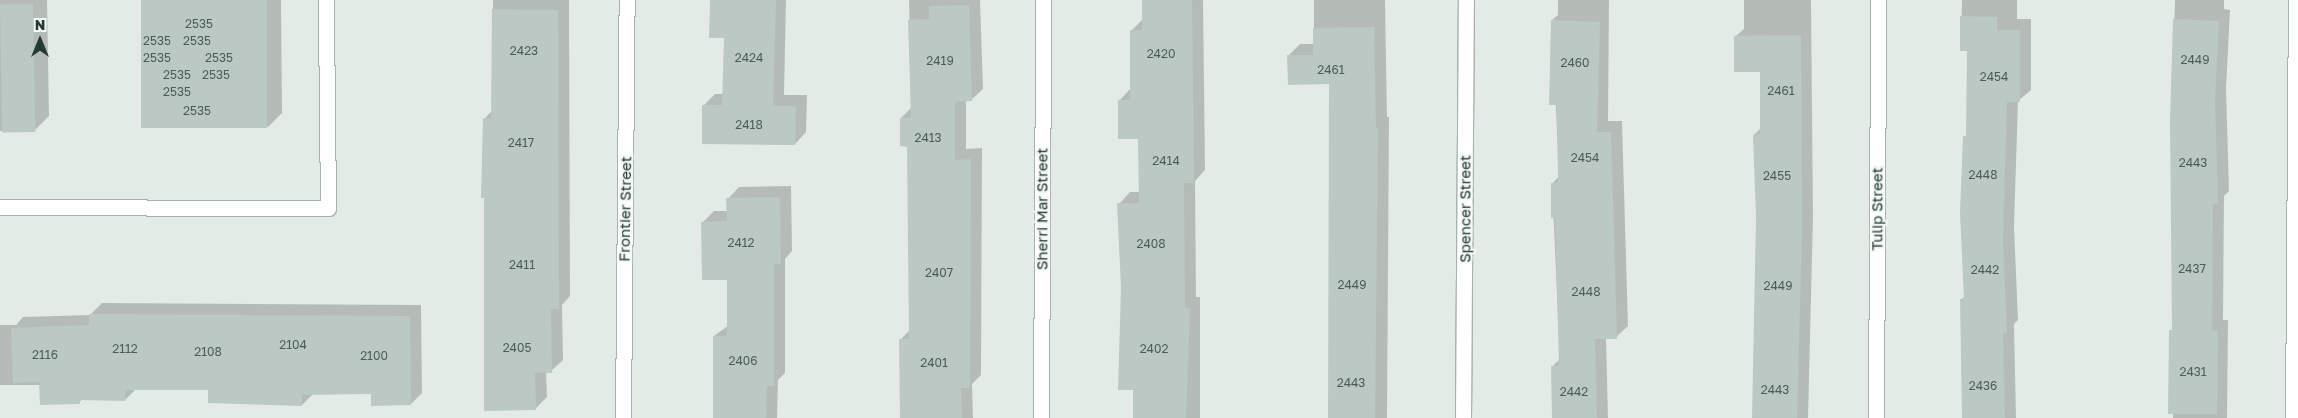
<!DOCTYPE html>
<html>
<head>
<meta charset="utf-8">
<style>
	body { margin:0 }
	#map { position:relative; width:2298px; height:418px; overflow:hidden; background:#e3ebe7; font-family:"Golos Text",sans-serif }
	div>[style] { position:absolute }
	.shadow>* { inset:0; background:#0003 }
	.building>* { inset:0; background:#bbc8c3; transform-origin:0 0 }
	.roads { filter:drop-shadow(1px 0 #a6b2ad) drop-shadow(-1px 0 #a6b2ad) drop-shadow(0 1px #a6b2ad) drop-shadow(0 -1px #a6b2ad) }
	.minor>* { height:15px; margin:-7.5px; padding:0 7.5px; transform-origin:7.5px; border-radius:7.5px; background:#fff }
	span { translate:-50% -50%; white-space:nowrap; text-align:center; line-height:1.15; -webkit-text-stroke:4.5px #f3f8f5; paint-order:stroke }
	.number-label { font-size:12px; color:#4a5e57 }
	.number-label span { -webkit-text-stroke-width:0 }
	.street-label { font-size:15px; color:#253a33 }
	.north { position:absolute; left:15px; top:15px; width:50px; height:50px; -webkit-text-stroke:4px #f3f8f5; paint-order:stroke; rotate:0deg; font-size:14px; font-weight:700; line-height:20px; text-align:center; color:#253a33 }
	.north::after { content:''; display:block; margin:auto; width:18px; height:22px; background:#253a33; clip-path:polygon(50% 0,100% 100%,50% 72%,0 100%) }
</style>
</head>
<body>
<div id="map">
	<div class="shadow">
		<div style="clip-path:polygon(0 0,47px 0,49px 116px,34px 131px,0 131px)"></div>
		<div style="clip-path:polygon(142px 0,281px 0,282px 113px,268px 127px)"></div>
		<div style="clip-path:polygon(493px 0,569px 0,570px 296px,562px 305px,563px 360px,551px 371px,546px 372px,547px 397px,535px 409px,484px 119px,492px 111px)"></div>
		<div style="clip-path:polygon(711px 0,786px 0,784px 95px,807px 95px,806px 132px,795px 144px,704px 105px,715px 94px,724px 94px,725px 37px)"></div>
		<div style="clip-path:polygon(909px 0,980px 0,983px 89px,971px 100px,966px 100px,966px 149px,982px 148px,981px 375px,972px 384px,973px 418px,902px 418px,900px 340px,910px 330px,908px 145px,901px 118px,912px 107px)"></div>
		<div style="clip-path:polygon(1143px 0,1203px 0,1205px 170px,1195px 181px,1196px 297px,1200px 297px,1200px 418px,1134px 418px,1135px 389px,1122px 287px,1119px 204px,1130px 192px,1140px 192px,1139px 138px,1119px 101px,1131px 88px,1131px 31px,1143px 19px)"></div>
		<div style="clip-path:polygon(1314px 0,1385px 0,1387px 117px,1389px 117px,1387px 418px,1329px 418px,1331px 83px,1288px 56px,1300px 44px,1314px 44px)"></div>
		<div style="clip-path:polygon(1558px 0,1609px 0,1608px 121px,1622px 121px,1628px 326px,1616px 337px,1606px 338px,1608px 418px,1554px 418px,1552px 367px,1560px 359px,1552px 184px,1559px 176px,1552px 20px,1558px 15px)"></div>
		<div style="clip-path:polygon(1744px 0,1811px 0,1813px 217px,1808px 418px,1754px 418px,1757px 218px,1754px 135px,1762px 127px,1761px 71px,1735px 37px,1744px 29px)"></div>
		<div style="clip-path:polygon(1962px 0,2017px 0,2017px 19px,2031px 19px,2031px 90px,2018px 101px,2014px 227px,2018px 320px,2014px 324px,2016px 418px,1964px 418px,1961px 300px,1965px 296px,1964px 137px,1968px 134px,1968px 50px,1961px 50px)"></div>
		<div style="clip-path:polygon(2175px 0,2224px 0,2224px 9px,2230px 10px,2226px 88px,2229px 191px,2224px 196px,2223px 320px,2228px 320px,2227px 418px,2173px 418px,2171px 121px)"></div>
		<div style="clip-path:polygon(791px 186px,792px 251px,785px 259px,785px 373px,778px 380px,777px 418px,714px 418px,714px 336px,729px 325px,729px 279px,702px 223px,714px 211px,728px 211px,728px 199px,739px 187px)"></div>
		<div style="clip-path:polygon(102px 303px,421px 305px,422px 393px,411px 404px,373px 392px,313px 394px,302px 405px,209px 389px,136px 389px,125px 400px,83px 398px,79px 403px,40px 385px,0 385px,0 325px,16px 325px,23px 317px,90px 315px)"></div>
	</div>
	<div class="building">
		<div style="left:141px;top:0;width:126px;height:128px"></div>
		<div style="clip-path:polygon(710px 0,776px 0,773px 106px,796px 106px,795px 145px,702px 144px,702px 105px,722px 105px,724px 38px,709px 38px)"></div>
		<div style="clip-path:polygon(1142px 0,1192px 0,1194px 183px,1184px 183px,1185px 308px,1190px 308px,1186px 418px,1133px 418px,1133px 390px,1118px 390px,1121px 287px,1117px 203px,1139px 203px,1138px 139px,1118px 139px,1118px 100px,1130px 100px,1130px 30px,1142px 30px)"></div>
		<div style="left:33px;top:4px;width:128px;height:33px;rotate:89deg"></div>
		<div style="clip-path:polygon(969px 5px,972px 101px,955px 102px,955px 160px,971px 159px,970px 388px,961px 388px,962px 418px,900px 418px,899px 339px,909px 339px,907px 147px,900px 146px,900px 118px,911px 118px,908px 20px,929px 19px,929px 6px)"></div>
		<div style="clip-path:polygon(492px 9px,558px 10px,559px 309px,551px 309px,552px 373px,535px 373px,536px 410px,484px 411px,484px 198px,481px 198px,483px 118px,491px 119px)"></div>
		<div style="clip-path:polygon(1960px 16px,1997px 17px,1997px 30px,2020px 30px,2020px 102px,2007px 102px,2003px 240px,2007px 333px,2003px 333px,2005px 418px,1962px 418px,1960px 299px,1964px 299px,1960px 213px,1963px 136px,1966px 137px,1967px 51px,1960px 51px)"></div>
		<div style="clip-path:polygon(2173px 19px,2219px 21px,2215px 100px,2218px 204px,2213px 204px,2212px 331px,2218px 331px,2217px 414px,2168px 414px,2169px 330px,2172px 330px,2170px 121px)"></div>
		<div style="clip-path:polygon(1551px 20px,1600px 22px,1597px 132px,1611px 132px,1617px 339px,1595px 339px,1597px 418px,1552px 418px,1551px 366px,1559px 366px,1555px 218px,1551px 218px,1551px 183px,1558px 183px,1557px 105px,1549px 105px)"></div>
		<div style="clip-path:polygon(1374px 27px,1376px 128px,1378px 128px,1375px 418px,1328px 418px,1329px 84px,1288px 85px,1287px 55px,1313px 55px,1313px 28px)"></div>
		<div style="clip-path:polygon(1801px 35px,1802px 229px,1797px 418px,1752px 418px,1756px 218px,1753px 135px,1760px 134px,1760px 72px,1734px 72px,1734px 36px)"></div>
		<div style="clip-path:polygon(780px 197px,781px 264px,774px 264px,774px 386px,767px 386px,766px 418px,713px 418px,713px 336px,727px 336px,727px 280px,702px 280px,701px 222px,727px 221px,726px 198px)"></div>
		<div style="clip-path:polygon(89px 314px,410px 316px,411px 405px,371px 406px,371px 394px,302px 395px,302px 406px,208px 403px,208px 390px,125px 390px,125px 401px,79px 400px,80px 404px,40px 405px,39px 382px,13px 383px,11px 328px,89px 325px)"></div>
	</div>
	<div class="roads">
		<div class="minor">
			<div style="left:0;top:207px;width:328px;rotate:0.2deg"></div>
			<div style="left:328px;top:208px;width:208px;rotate:-90.6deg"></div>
			<div style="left:623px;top:418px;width:418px;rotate:-89.5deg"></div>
			<div style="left:1041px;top:418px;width:418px;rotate:-89.7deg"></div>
			<div style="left:1463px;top:418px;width:418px;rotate:-89.6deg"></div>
			<div style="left:1876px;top:418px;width:418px;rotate:-89.7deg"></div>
			<div style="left:2293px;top:418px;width:418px;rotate:-89.6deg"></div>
		</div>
	</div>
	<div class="number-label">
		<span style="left:199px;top:24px">2535</span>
		<span style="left:157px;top:41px">2535</span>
		<span style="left:197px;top:41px">2535</span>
		<span style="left:524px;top:51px">2423</span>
		<span style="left:1161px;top:54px">2420</span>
		<span style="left:157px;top:58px">2535</span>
		<span style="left:219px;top:58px">2535</span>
		<span style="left:749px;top:58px">2424</span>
		<span style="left:2195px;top:60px">2449</span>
		<span style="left:940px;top:61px">2419</span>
		<span style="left:1575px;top:63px">2460</span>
		<span style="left:1331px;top:70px">2461</span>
		<span style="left:177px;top:75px">2535</span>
		<span style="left:216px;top:75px">2535</span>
		<span style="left:1994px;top:77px">2454</span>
		<span style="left:1781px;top:91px">2461</span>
		<span style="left:177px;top:92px">2535</span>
		<span style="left:197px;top:111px">2535</span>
		<span style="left:749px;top:125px">2418</span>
		<span style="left:928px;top:138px">2413</span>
		<span style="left:521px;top:143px">2417</span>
		<span style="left:1585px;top:158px">2454</span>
		<span style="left:1166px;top:161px">2414</span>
		<span style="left:2193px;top:163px">2443</span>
		<span style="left:1983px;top:175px">2448</span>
		<span style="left:1777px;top:176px">2455</span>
		<span style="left:741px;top:243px">2412</span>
		<span style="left:1151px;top:244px">2408</span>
		<span style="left:522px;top:265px">2411</span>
		<span style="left:2192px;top:269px">2437</span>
		<span style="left:1985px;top:270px">2442</span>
		<span style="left:939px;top:273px">2407</span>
		<span style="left:1352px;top:285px">2449</span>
		<span style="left:1778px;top:286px">2449</span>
		<span style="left:1586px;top:292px">2448</span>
		<span style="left:293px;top:345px">2104</span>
		<span style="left:517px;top:348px">2405</span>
		<span style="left:125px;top:349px">2112</span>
		<span style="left:1154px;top:349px">2402</span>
		<span style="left:208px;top:352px">2108</span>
		<span style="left:45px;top:355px">2116</span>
		<span style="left:374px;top:356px">2100</span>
		<span style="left:743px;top:361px">2406</span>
		<span style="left:934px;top:363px">2401</span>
		<span style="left:2193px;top:372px">2431</span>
		<span style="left:1351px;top:383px">2443</span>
		<span style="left:1983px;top:386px">2436</span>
		<span style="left:1775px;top:390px">2443</span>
		<span style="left:1574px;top:392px">2442</span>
	</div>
	<div class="street-label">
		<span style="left:625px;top:209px;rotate:-89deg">Frontier Street</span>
		<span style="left:1042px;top:209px;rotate:-90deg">Sherri Mar Street</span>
		<span style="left:1465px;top:209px;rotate:-90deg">Spencer Street</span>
		<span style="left:1877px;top:209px;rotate:-90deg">Tulip Street</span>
	</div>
	<div class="north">N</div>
</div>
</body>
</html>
